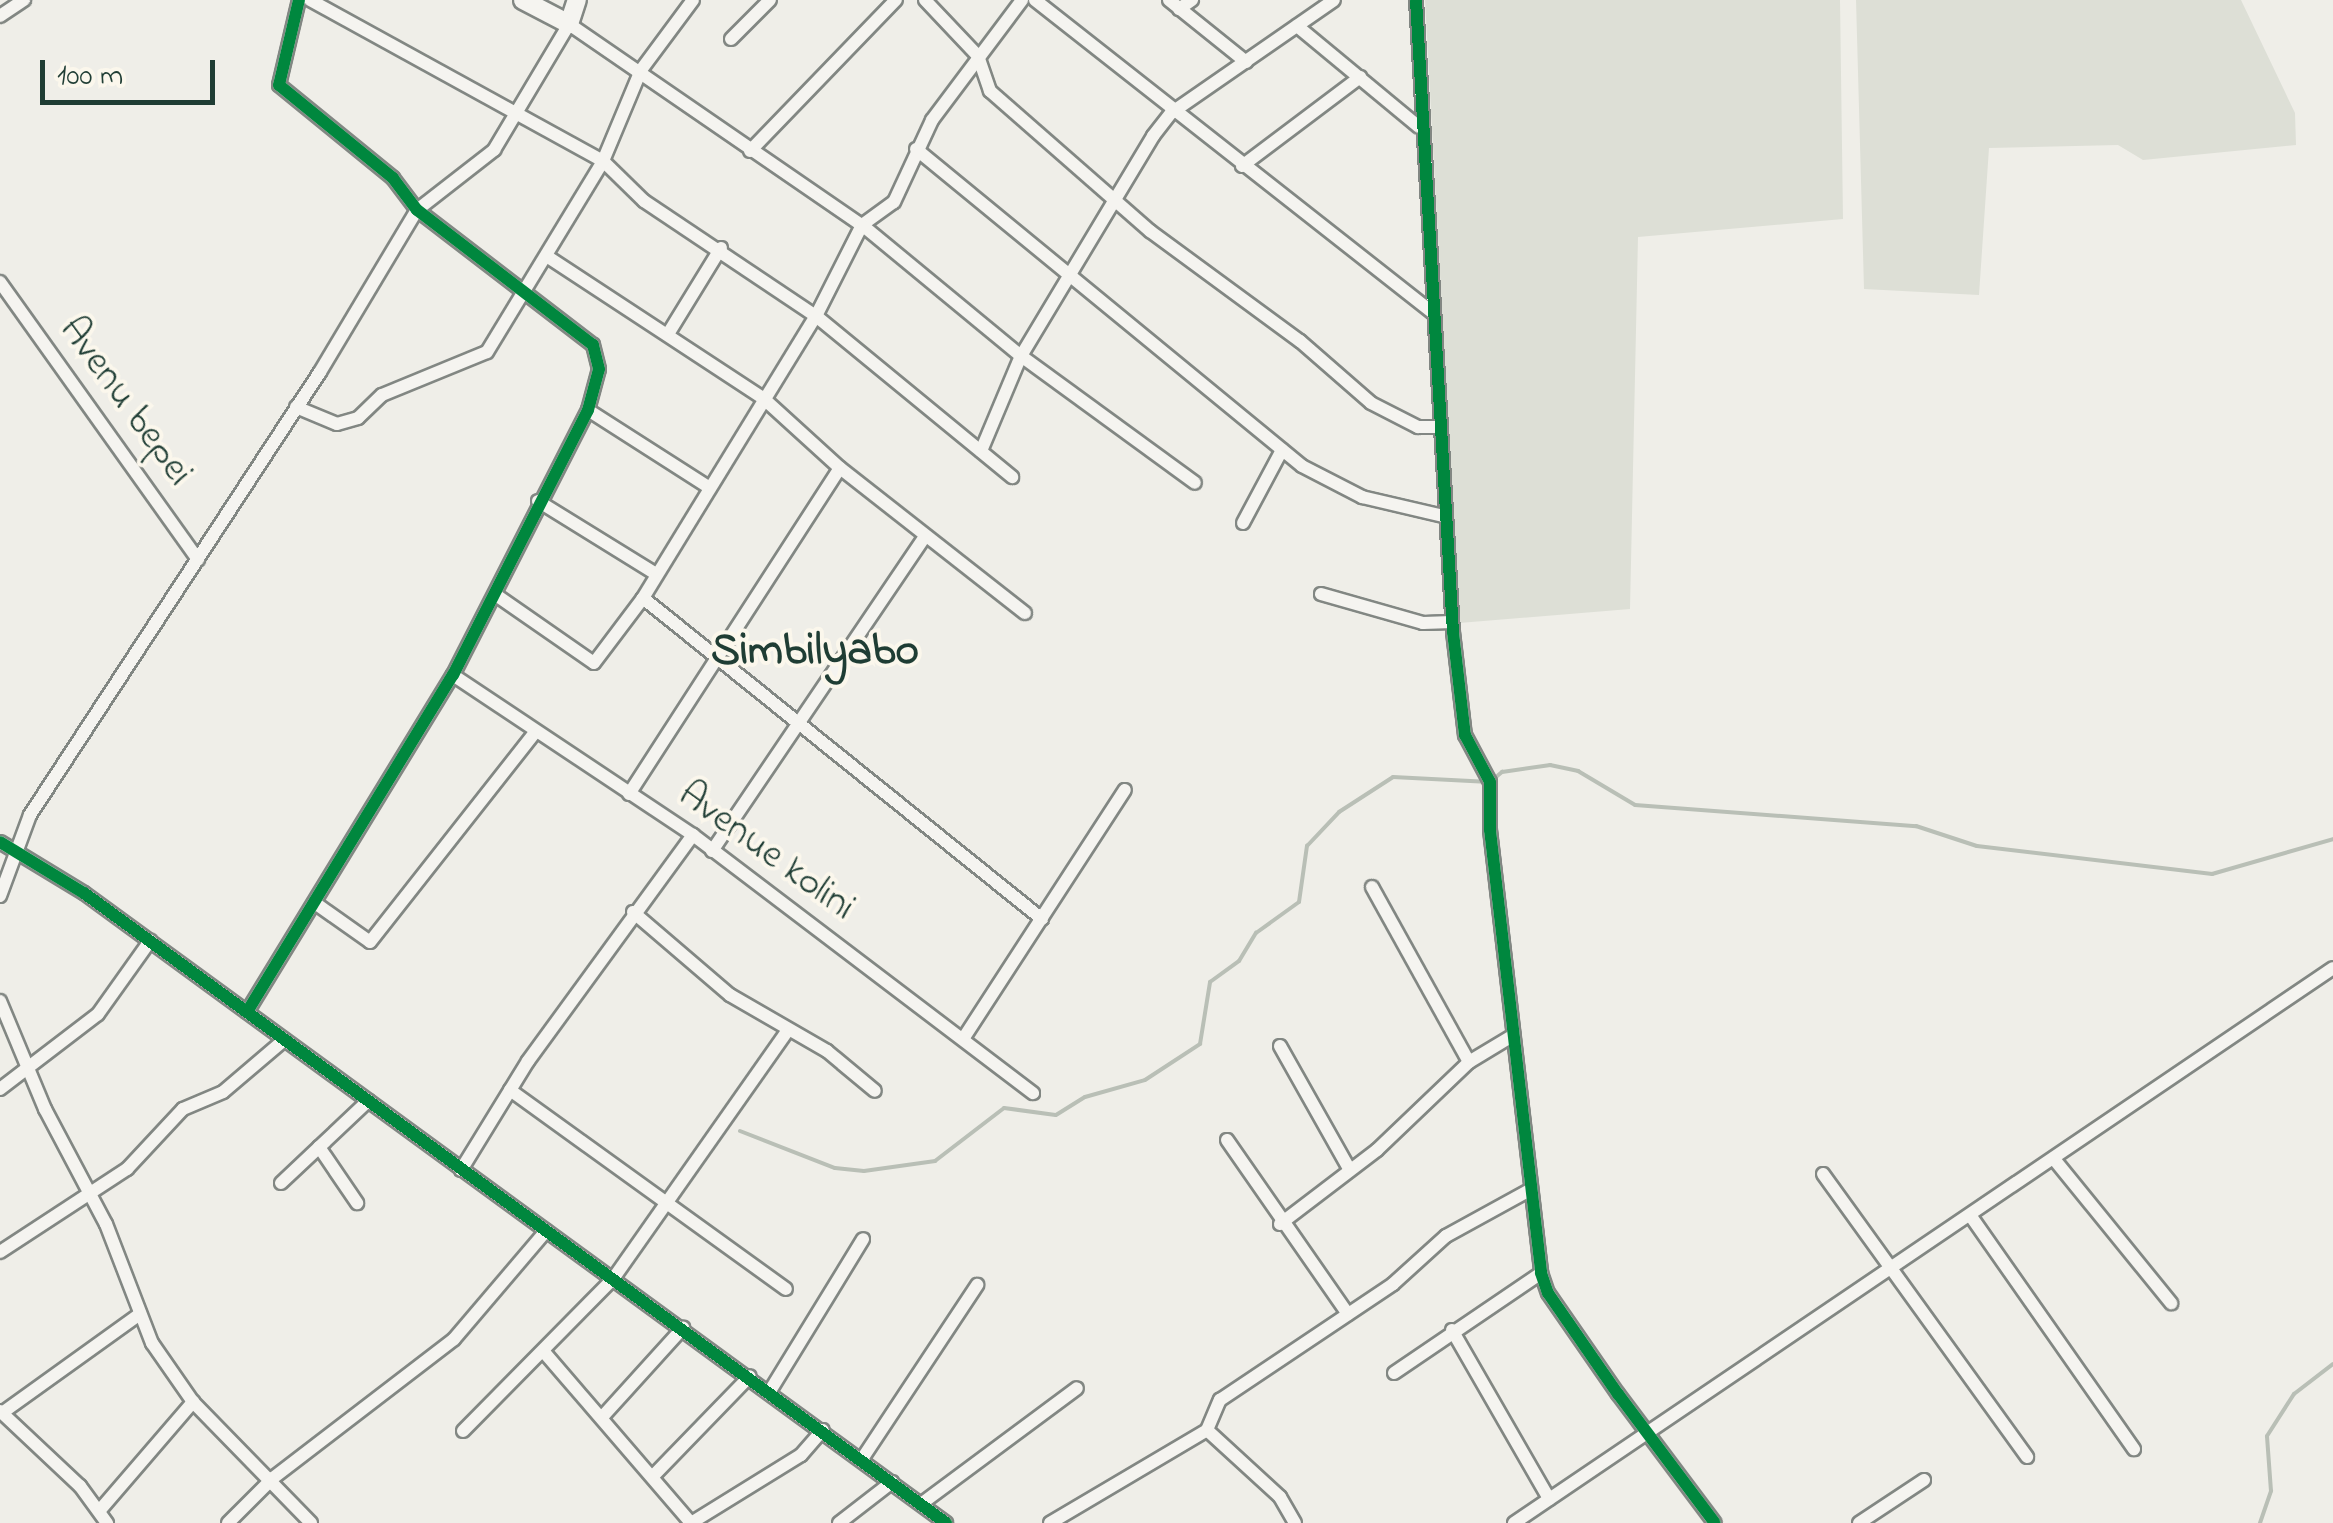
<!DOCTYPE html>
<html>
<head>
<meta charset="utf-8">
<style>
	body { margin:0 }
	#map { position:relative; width:2333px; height:1523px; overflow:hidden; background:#efeee8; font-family:"Indie Flower",sans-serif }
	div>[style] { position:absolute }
	.green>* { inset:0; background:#dddfd6 }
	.stream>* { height:4px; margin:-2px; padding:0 2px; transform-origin:2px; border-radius:2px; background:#b9bfb6 }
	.roads { filter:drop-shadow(2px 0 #828783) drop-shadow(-2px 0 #828783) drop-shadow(0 2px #828783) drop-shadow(0 -2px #828783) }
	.street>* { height:12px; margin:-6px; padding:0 6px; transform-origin:6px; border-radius:6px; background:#f5f4f0 }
	.secondary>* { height:18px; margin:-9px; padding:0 9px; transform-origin:9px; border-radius:9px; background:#f5f4f0 }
	.cycleway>* { height:12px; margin:-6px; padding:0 6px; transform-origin:6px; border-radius:6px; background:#00873e }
	span { translate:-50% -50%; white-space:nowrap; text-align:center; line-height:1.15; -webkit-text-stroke:8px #fbf7ec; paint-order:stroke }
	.street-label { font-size:40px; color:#1f3d34 }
	.quarter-label { font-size:45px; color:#1f3d34; font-weight:700 }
	.scale { position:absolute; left:40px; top:60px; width:175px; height:45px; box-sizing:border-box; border:5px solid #1f3d34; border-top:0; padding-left:12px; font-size:30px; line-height:35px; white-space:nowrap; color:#1f3d34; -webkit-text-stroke:8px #fbf7ec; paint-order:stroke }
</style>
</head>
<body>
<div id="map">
	<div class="green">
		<div style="clip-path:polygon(1425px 0,1840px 0,1843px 219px,1638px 237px,1630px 609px,1459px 623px)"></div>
		<div style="clip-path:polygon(1856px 0,2241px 0,2295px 113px,2296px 145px,2143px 160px,2118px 145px,1989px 148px,1979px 295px,1864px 289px)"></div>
	</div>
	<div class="stream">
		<div style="left:740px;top:1131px;width:102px;rotate:21.3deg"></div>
		<div style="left:835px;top:1168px;width:29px;rotate:6deg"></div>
		<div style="left:864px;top:1171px;width:72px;rotate:-8deg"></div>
		<div style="left:935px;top:1161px;width:87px;rotate:-37.5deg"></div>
		<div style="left:1004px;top:1108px;width:52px;rotate:7.7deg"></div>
		<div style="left:1056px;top:1115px;width:34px;rotate:-32deg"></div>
		<div style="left:1085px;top:1097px;width:62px;rotate:-15.8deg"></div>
		<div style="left:1145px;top:1080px;width:66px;rotate:-33.2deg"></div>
		<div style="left:1200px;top:1044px;width:63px;rotate:-80.8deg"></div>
		<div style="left:1210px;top:982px;width:36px;rotate:-36deg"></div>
		<div style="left:1239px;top:961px;width:33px;rotate:-59deg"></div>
		<div style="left:1256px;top:933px;width:53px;rotate:-35.8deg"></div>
		<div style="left:1299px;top:902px;width:57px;rotate:-81.9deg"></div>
		<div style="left:1307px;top:846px;width:47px;rotate:-46.7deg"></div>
		<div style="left:1339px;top:812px;width:64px;rotate:-32.9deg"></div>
		<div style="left:1393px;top:777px;width:97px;rotate:3deg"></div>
		<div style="left:1490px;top:782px;width:16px;rotate:-40deg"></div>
		<div style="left:1502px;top:772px;width:49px;rotate:-8.3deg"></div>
		<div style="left:1550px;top:765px;width:29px;rotate:12deg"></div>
		<div style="left:1578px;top:771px;width:66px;rotate:30.8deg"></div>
		<div style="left:1635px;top:805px;width:282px;rotate:4.3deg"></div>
		<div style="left:1916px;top:826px;width:64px;rotate:18.2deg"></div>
		<div style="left:1977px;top:846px;width:237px;rotate:6.8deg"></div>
		<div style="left:2212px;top:874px;width:126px;rotate:-16.1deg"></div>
		<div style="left:2260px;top:1523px;width:34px;rotate:-71deg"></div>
		<div style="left:2271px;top:1491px;width:55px;rotate:-94.2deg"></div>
		<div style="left:2267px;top:1436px;width:50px;rotate:-57.3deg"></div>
		<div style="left:2294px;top:1394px;width:49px;rotate:-37.6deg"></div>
	</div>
	<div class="roads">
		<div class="street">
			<div style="left:310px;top:0;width:334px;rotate:28.8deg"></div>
			<div style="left:603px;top:161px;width:57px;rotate:44.3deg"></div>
			<div style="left:644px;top:201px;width:207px;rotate:33.8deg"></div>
			<div style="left:816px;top:316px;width:254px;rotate:39.4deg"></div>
			<div style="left:925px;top:0;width:77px;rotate:46.6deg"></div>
			<div style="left:978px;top:56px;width:37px;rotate:71deg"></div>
			<div style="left:990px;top:91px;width:213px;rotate:41.2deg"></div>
			<div style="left:1150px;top:231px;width:186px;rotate:36.3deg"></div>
			<div style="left:1300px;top:341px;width:94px;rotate:41.1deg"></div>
			<div style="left:1371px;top:403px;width:53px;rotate:27.1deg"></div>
			<div style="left:1418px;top:427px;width:21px"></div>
			<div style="left:1035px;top:0;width:506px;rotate:38.18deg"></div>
			<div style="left:1169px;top:0;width:99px;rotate:38.8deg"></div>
			<div style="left:1416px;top:0;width:633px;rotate:86.65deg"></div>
			<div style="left:1453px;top:632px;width:104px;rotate:83.4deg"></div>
			<div style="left:1465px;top:735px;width:53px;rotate:62deg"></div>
			<div style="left:1490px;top:782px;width:48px;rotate:90deg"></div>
			<div style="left:1490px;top:830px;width:446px;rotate:83.4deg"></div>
			<div style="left:1541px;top:1273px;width:21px;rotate:71deg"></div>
			<div style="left:1548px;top:1293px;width:123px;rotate:55.3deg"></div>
			<div style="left:1618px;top:1394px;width:161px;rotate:53.1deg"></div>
			<div style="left:1179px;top:9px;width:16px;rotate:-35deg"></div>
			<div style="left:0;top:16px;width:29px;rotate:-34deg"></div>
			<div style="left:1297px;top:26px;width:158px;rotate:39.6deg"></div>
			<div style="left:731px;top:39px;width:55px;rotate:-45deg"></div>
			<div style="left:916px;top:149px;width:499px;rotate:39.4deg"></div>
			<div style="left:1302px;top:466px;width:68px;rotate:27.3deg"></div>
			<div style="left:1362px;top:497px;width:83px;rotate:13.2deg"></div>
			<div style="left:750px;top:151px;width:210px;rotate:-46deg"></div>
			<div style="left:1242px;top:166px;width:148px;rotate:-37deg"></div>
			<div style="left:548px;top:257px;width:257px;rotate:33.3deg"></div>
			<div style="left:763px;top:398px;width:104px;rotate:42.3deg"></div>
			<div style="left:840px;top:468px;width:235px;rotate:38.1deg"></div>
			<div style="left:0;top:282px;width:341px;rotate:54.5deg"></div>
			<div style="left:668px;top:334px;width:101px;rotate:-58.4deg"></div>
			<div style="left:296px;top:407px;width:44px;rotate:22.5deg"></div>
			<div style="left:337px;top:424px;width:22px;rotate:-16deg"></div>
			<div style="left:358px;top:418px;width:33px;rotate:-44deg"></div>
			<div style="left:382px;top:395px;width:113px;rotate:-22.3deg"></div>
			<div style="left:487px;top:352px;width:223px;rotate:-58.7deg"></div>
			<div style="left:603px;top:161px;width:99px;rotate:-67.3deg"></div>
			<div style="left:641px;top:70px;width:87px;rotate:-53.4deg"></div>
			<div style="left:588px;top:410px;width:141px;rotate:32.6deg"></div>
			<div style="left:981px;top:451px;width:103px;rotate:-67.2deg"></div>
			<div style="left:1021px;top:356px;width:257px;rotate:-59deg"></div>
			<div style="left:1153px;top:136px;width:29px;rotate:-52deg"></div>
			<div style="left:1171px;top:113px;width:198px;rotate:-34.7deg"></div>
			<div style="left:538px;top:501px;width:139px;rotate:31.7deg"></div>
			<div style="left:1243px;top:523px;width:83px;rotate:-61.9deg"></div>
			<div style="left:1321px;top:594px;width:106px;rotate:15.9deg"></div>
			<div style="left:1423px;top:623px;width:29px;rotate:-2deg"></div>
			<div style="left:496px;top:595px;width:119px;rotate:34.8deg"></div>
			<div style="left:594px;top:663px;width:81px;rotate:-53deg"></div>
			<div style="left:643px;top:598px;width:331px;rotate:-58.5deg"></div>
			<div style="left:816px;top:316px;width:102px;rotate:-63.2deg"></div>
			<div style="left:862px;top:225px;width:39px;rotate:-36deg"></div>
			<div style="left:894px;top:202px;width:90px;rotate:-65.1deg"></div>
			<div style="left:932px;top:120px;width:150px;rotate:-53.1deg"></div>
			<div style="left:643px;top:598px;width:512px;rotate:38.82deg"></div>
			<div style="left:453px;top:675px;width:288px;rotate:33.7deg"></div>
			<div style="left:693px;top:835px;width:427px;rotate:37.2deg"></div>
			<div style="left:629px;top:794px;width:388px;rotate:-57.1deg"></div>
			<div style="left:0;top:842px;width:98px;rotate:31.3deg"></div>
			<div style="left:84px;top:893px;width:1068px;rotate:36.16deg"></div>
			<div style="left:712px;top:851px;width:380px;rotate:-55.9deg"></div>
			<div style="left:1372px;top:887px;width:200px;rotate:61deg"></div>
			<div style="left:0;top:896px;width:86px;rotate:-69.7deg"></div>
			<div style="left:30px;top:815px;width:529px;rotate:-56.79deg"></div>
			<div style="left:320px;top:372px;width:189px;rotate:-59.1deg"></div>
			<div style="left:417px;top:210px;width:98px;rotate:-37.9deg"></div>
			<div style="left:494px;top:150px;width:147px;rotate:-59.2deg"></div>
			<div style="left:569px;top:24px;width:355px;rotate:34.5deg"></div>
			<div style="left:862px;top:225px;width:206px;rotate:39.5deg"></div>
			<div style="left:1021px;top:356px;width:215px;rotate:36.1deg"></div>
			<div style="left:315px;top:903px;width:67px;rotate:35.3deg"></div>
			<div style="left:370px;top:942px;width:267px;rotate:-51.8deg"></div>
			<div style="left:633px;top:912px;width:128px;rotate:40.6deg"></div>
			<div style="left:730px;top:995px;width:112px;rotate:30deg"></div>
			<div style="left:827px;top:1051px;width:62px;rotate:39.8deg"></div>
			<div style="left:0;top:1001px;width:117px;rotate:67.4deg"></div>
			<div style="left:45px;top:1109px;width:130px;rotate:62.1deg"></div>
			<div style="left:106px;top:1224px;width:128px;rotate:68.9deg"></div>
			<div style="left:152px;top:1343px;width:72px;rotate:55.2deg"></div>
			<div style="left:193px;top:1402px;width:169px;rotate:45.7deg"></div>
			<div style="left:247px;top:1012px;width:395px;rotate:-58.6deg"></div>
			<div style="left:453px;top:675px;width:297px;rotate:-63deg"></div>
			<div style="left:588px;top:410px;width:42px;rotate:-75deg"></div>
			<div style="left:599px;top:369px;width:25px;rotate:-104deg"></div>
			<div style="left:593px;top:345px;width:222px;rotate:-142.5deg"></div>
			<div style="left:417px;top:210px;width:40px;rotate:-127deg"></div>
			<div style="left:393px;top:178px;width:147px;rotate:-140.8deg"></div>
			<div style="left:279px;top:85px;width:87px;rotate:-76.8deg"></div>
			<div style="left:963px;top:1039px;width:297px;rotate:-57deg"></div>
			<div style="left:1280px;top:1046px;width:142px;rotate:60.6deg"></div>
			<div style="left:0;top:1089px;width:123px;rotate:-37.4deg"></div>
			<div style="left:98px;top:1014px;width:90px;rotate:-54.5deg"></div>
			<div style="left:510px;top:1090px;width:340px;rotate:35.8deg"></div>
			<div style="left:1227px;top:1140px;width:212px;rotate:55.2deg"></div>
			<div style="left:319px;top:1147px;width:68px;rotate:55.8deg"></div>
			<div style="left:2054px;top:1159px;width:186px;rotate:50.9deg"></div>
			<div style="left:461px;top:1170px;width:128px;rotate:-58.4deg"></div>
			<div style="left:528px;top:1061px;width:280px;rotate:-53.9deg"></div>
			<div style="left:1823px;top:1174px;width:349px;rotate:54.2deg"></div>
			<div style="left:281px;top:1183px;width:120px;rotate:-43.3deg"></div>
			<div style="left:1970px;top:1215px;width:286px;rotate:55deg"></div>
			<div style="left:1280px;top:1224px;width:122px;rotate:-37.3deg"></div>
			<div style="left:1377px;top:1150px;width:127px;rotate:-43.7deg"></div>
			<div style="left:1469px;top:1062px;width:52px;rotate:-31deg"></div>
			<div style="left:0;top:1252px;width:152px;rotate:-33.2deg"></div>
			<div style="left:127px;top:1169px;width:82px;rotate:-47deg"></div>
			<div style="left:183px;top:1109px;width:43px;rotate:-23deg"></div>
			<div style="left:223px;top:1092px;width:80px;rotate:-40.4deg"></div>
			<div style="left:1452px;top:1330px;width:195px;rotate:60.1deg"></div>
			<div style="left:544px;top:1352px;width:225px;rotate:49.3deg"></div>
			<div style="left:1394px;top:1373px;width:178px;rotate:-34.2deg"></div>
			<div style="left:770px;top:1391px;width:178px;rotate:-58.5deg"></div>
			<div style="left:0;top:1411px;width:110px;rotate:43.2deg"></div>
			<div style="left:80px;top:1486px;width:46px;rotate:53.9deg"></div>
			<div style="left:2px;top:1413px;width:170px;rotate:-35.7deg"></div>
			<div style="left:604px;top:1415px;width:118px;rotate:-47.8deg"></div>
			<div style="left:1207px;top:1430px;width:33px;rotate:-67deg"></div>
			<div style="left:1220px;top:1400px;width:208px;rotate:-33.8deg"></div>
			<div style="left:1393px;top:1284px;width:72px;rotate:-42.2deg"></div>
			<div style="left:1446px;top:1236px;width:94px;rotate:-28.8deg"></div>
			<div style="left:1207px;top:1430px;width:99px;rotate:42.5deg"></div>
			<div style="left:1280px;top:1497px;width:30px;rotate:60deg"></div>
			<div style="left:463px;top:1431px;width:214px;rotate:-45.4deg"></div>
			<div style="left:613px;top:1279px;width:303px;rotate:-54.9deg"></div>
			<div style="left:862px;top:1459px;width:209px;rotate:-56.5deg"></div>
			<div style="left:655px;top:1474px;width:136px;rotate:-45.9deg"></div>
			<div style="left:921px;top:1504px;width:194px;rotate:-36.6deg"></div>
			<div style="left:100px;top:1510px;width:143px;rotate:-49.3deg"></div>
			<div style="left:228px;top:1523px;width:64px;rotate:-45deg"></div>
			<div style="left:273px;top:1478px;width:228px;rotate:-37.5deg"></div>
			<div style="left:454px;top:1339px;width:142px;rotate:-49.6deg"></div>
			<div style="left:691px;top:1523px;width:129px;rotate:-31.7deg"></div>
			<div style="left:801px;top:1455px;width:33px;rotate:-49deg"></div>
			<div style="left:839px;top:1523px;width:67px;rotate:-37.7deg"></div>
			<div style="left:1050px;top:1523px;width:182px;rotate:-30.6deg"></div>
			<div style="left:1514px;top:1523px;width:989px;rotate:-34.12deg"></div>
			<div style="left:1859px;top:1523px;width:78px;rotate:-33.5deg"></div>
		</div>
		<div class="secondary">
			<div style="left:523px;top:0;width:52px;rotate:27.6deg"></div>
			<div style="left:569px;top:24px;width:25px;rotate:-72deg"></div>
		</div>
	</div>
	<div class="cycleway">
		<div style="left:1416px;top:0;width:633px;rotate:86.65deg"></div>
		<div style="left:1453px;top:632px;width:104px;rotate:83.4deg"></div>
		<div style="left:1465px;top:735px;width:53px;rotate:62deg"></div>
		<div style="left:1490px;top:782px;width:48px;rotate:90deg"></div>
		<div style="left:1490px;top:830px;width:446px;rotate:83.4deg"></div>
		<div style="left:1541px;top:1273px;width:21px;rotate:71deg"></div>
		<div style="left:1548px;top:1293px;width:123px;rotate:55.3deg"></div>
		<div style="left:1618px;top:1394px;width:161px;rotate:53.1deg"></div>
		<div style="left:0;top:842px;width:98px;rotate:31.3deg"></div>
		<div style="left:84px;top:893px;width:1068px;rotate:36.16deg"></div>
		<div style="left:247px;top:1012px;width:395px;rotate:-58.6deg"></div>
		<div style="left:453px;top:675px;width:297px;rotate:-63deg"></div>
		<div style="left:588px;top:410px;width:42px;rotate:-75deg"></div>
		<div style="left:599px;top:369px;width:25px;rotate:-104deg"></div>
		<div style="left:593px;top:345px;width:222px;rotate:-142.5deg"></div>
		<div style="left:417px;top:210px;width:40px;rotate:-127deg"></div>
		<div style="left:393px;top:178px;width:147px;rotate:-140.8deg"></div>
		<div style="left:279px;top:85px;width:87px;rotate:-76.8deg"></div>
	</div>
	<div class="street-label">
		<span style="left:125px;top:402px;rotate:54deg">Avenu bepei</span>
		<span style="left:766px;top:852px;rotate:36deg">Avenue kolini</span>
	</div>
	<div class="quarter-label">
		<span style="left:815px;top:653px">Simbilyabo</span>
	</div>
	<div class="scale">100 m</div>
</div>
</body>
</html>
